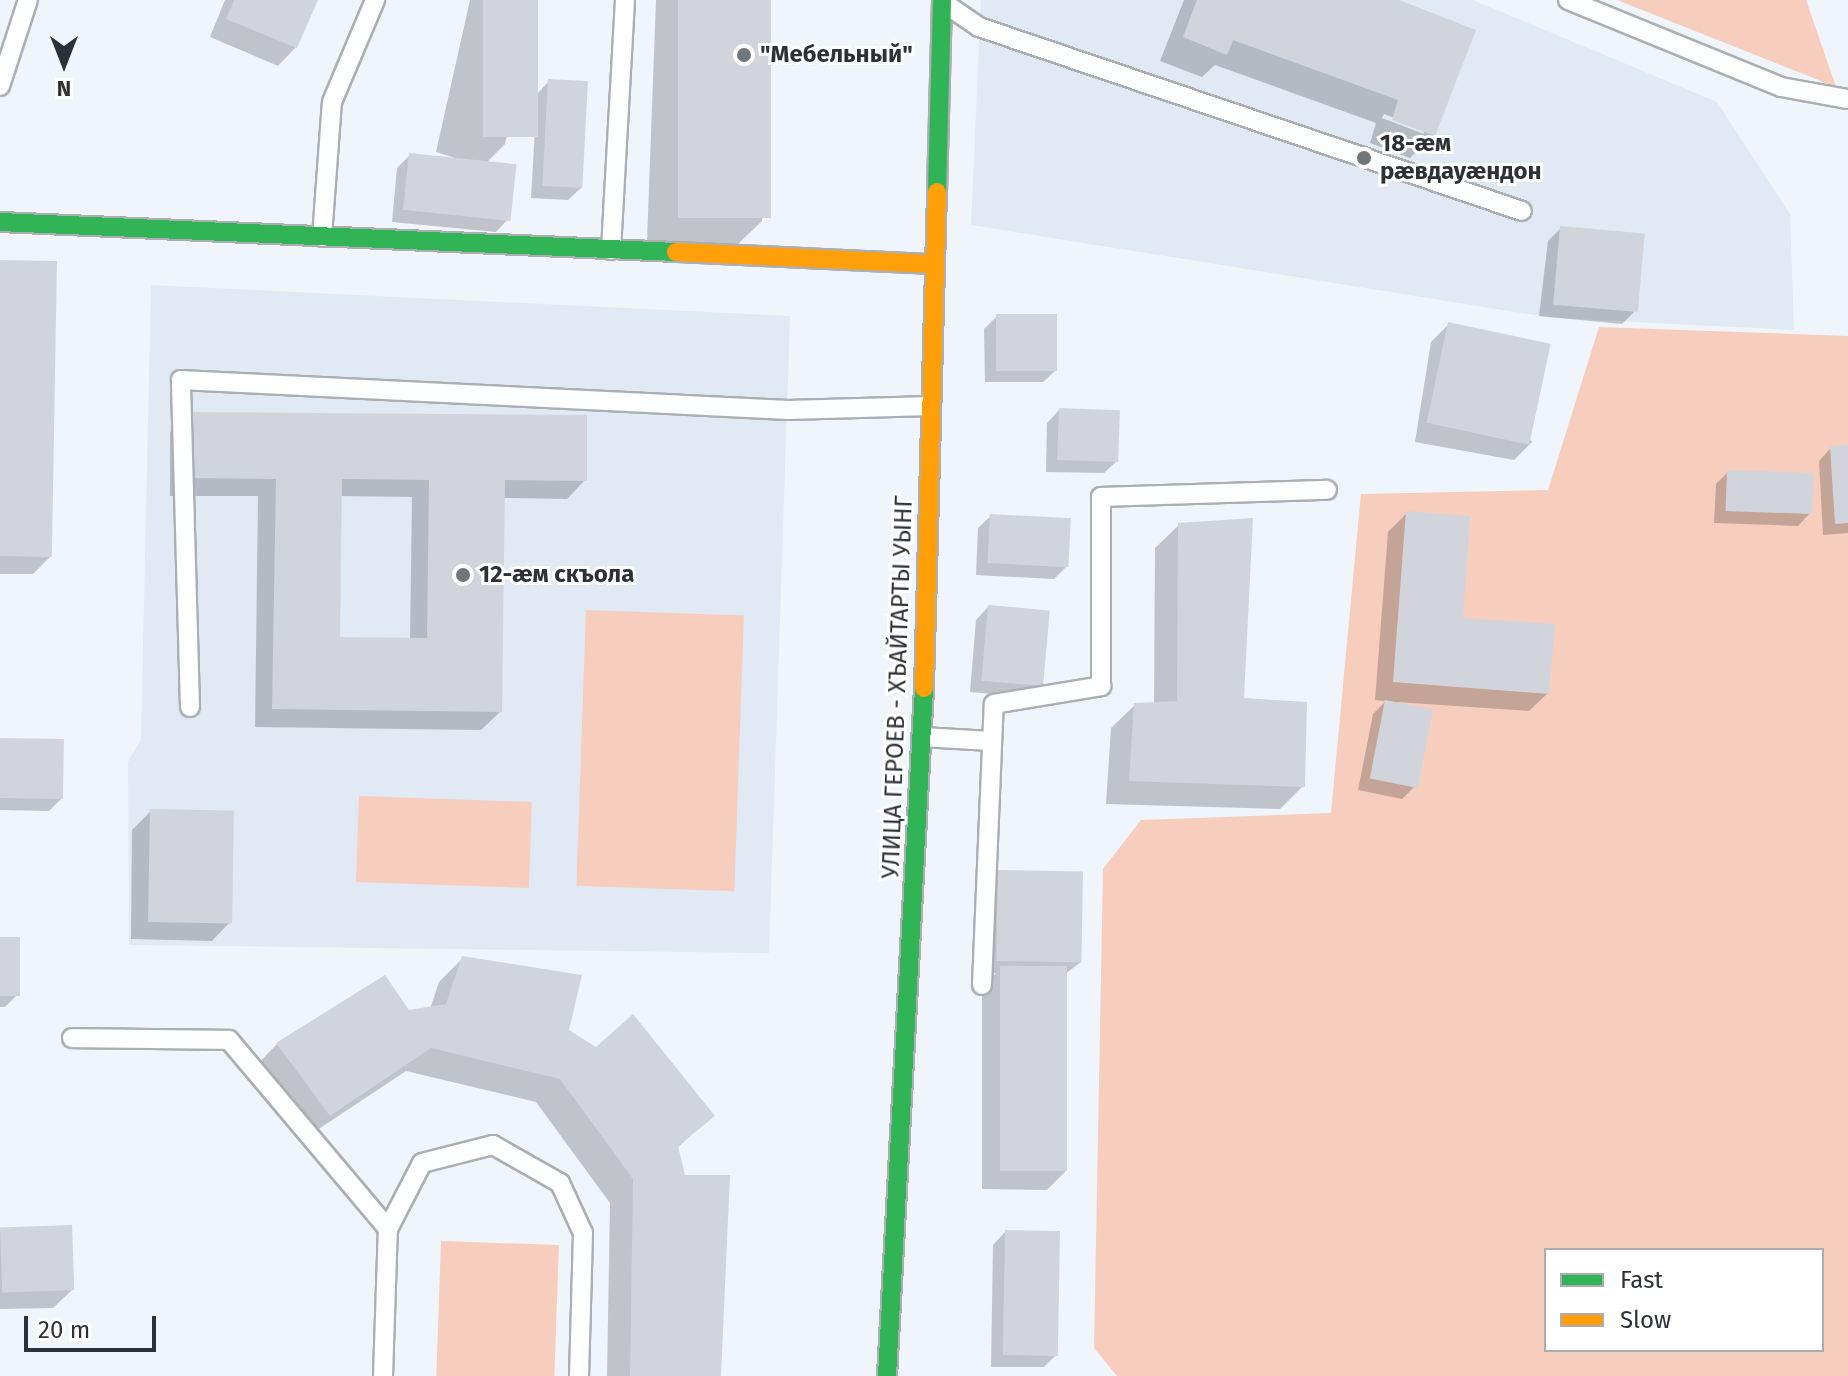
<!DOCTYPE html>
<html>
<head>
<meta charset="utf-8">
<style>
	body { margin:0 }
	#map { position:relative; width:1848px; height:1376px; overflow:hidden; background:#f0f5fb; font-family:"Fira Sans",sans-serif }
	div>[style] { position:absolute }
	.built>* { inset:0; background:#e1e9f4 }
	.green>* { inset:0; background:#f7cdbe; transform-origin:0 0 }
	.shadow>* { inset:0; background:#0003 }
	.building>* { inset:0; background:#d1d5db; transform-origin:0 0 }
	.roads { filter:drop-shadow(2px 0 #abafb4) drop-shadow(-2px 0 #abafb4) drop-shadow(0 2px #abafb4) drop-shadow(0 -2px #abafb4) }
	.lane>* { height:18px; margin:-9px; padding:0 9px; transform-origin:9px; border-radius:9px; background:#fdfefe }
	.fast>* { height:18px; margin:-9px; padding:0 9px; transform-origin:9px; border-radius:9px; background:#30b455 }
	.slow>* { height:18px; margin:-9px; padding:0 9px; transform-origin:9px; border-radius:9px; background:#ff9f0a }
	.dots>* { width:22px; height:22px; translate:-50% -50%; box-sizing:border-box; border:4px solid #fff; border-radius:50% }
	span { translate:-50% -50%; white-space:nowrap; text-align:center; line-height:1.15; -webkit-text-stroke:6px #fff; paint-order:stroke }
	.poi-label { font-size:24px; color:#2d3136; font-weight:700 }
	.left { translate:0 -50%; text-align:left }
	.street-label { font-size:24px; color:#2d3136 }
	.legend { position:absolute; left:1544px; top:1248px; width:280px; height:104px; box-sizing:border-box; background:#fff; border:2px solid #abadaf; margin:0; padding:10px 14px; list-style:none; font-size:24px; color:#2d3136 }
	.legend li { display:flex; align-items:center; gap:16px; height:40px }
	.legend b { width:40px; border:2px solid #abadaf }
	.north { position:absolute; left:24px; top:24px; width:80px; height:80px; -webkit-text-stroke:6px #fff; paint-order:stroke; rotate:180deg; font-size:22px; font-weight:700; line-height:32px; text-align:center; color:#2d3136 }
	.north::after { content:''; display:block; margin:auto; width:28px; height:36px; background:#2d3136; clip-path:polygon(50% 0,100% 100%,50% 72%,0 100%) }
	.scale { position:absolute; left:24px; top:1316px; width:132px; height:36px; box-sizing:border-box; border:4px solid #2d3136; border-top:0; padding-left:10px; font-size:24px; line-height:28px; white-space:nowrap; color:#2d3136; -webkit-text-stroke:6px #fff; paint-order:stroke }
</style>
</head>
<body>
<div id="map">
	<div class="built">
		<div style="clip-path:polygon(981px 0,1473px 0,1717px 102px,1790px 214px,1794px 330px,1553px 318px,971px 225px)"></div>
		<div style="clip-path:polygon(151px 285px,790px 316px,769px 953px,129px 945px,128px 762px,141px 739px)"></div>
	</div>
	<div class="green">
		<div style="clip-path:polygon(1617px 0,1806px 0,1836px 87px)"></div>
		<div style="clip-path:polygon(evenodd,1599px 327px,1848px 336px,1848px 1376px,1117px 1376px,1094px 1348px,1103px 869px,1141px 820px,1331px 813px,1361px 494px,1548px 490px,1599px 327px,1546px 1250px,1822px 1250px,1822px 1350px,1546px 1350px,1546px 1250px)"></div>
		<div style="left:586px;top:610px;width:158px;height:276px;rotate:2deg"></div>
		<div style="left:359px;top:796px;width:173px;height:86px;rotate:2deg"></div>
		<div style="left:441px;top:1241px;width:118px;height:135px;rotate:2deg"></div>
	</div>
	<div class="shadow">
		<div style="clip-path:polygon(225px 0,315px 0,296px 47px,278px 66px,210px 37px)"></div>
		<div style="clip-path:polygon(470px 0,536px 0,505px 144px,486px 163px,508px 219px,496px 232px,392px 222px,397px 168px,410px 155px,465px 161px,436px 152px)"></div>
		<div style="clip-path:polygon(656px 0,769px 0,762px 221px,738px 244px,647px 241px)"></div>
		<div style="clip-path:polygon(evenodd,1184px 0,1394px 0,1433px 135px,1410px 158px,1370px 143px,1376px 123px,1215px 65px,1202px 77px,1160px 61px,1184px 0,1384px 114px,1424px 129px,1424px 134px,1382px 118px,1384px 114px)"></div>
		<div style="clip-path:polygon(549px 81px,581px 188px,568px 200px,531px 198px,537px 94px)"></div>
		<div style="clip-path:polygon(1561px 228px,1634px 312px,1622px 324px,1539px 316px,1548px 241px)"></div>
		<div style="clip-path:polygon(0 262px,51px 556px,33px 574px,0 574px)"></div>
		<div style="clip-path:polygon(997px 316px,1056px 370px,1043px 382px,985px 382px,984px 329px)"></div>
		<div style="clip-path:polygon(1449px 324px,1532px 442px,1514px 460px,1415px 442px,1431px 342px)"></div>
		<div style="clip-path:polygon(1059px 410px,1117px 461px,1104px 473px,1046px 472px,1047px 423px)"></div>
		<div style="clip-path:polygon(evenodd,189px 414px,585px 480px,567px 499px,503px 498px,500px 712px,481px 730px,255px 727px,258px 496px,170px 496px,170px 432px,189px 414px,339px 496px,412px 497px,410px 640px,338px 639px,339px 496px)"></div>
		<div style="clip-path:polygon(1848px 447px,1848px 533px,1823px 535px,1819px 461px,1831px 448px)"></div>
		<div style="clip-path:polygon(1728px 472px,1810px 513px,1798px 526px,1714px 523px,1716px 484px)"></div>
		<div style="clip-path:polygon(1407px 513px,1461px 619px,1548px 693px,1529px 711px,1397px 702px,1414px 787px,1402px 799px,1358px 790px,1373px 714px,1386px 701px,1375px 700px,1388px 532px)"></div>
		<div style="clip-path:polygon(991px 516px,1066px 567px,1054px 579px,976px 575px,978px 528px)"></div>
		<div style="clip-path:polygon(1179px 525px,1242px 700px,1303px 786px,1280px 809px,1106px 804px,1111px 728px,1135px 705px,1154px 704px,1155px 548px)"></div>
		<div style="clip-path:polygon(988px 607px,1042px 684px,1030px 697px,970px 692px,976px 620px)"></div>
		<div style="clip-path:polygon(0 740px,61px 799px,49px 811px,0 810px)"></div>
		<div style="clip-path:polygon(151px 811px,230px 922px,212px 941px,131px 939px,132px 830px)"></div>
		<div style="clip-path:polygon(999px 872px,1081px 962px,1065px 974px,1065px 1172px,1047px 1190px,982px 1189px,982px 987px,996px 973px,987px 973px,987px 885px)"></div>
		<div style="clip-path:polygon(0 939px,17px 995px,5px 1007px,0 1007px)"></div>
		<div style="clip-path:polygon(463px 958px,567px 1031px,712px 1115px,676px 1149px,719px 1376px,607px 1376px,610px 1203px,536px 1102px,406px 1071px,305px 1138px,254px 1068px,277px 1044px,430px 1009px,439px 982px)"></div>
		<div style="clip-path:polygon(0 1229px,72px 1290px,53px 1308px,0 1309px)"></div>
		<div style="clip-path:polygon(1005px 1232px,1057px 1354px,1044px 1367px,991px 1367px,993px 1245px)"></div>
	</div>
	<div class="building">
		<div style="clip-path:polygon(234px 0,318px 0,297px 48px,226px 19px)"></div>
		<div style="left:483px;top:0;width:55px;height:137px"></div>
		<div style="left:678px;top:0;width:93px;height:218px"></div>
		<div style="clip-path:polygon(1197px 0,1399px 0,1476px 30px,1435px 136px,1392px 120px,1398px 100px,1233px 40px,1227px 55px,1183px 37px)"></div>
		<div style="left:548px;top:79px;width:40px;height:107px;rotate:3deg"></div>
		<div style="left:409px;top:153px;width:108px;height:57px;rotate:6deg"></div>
		<div style="left:1560px;top:226px;width:85px;height:79px;rotate:5deg"></div>
		<div style="left:0;top:260px;width:57px;height:296px;rotate:1deg"></div>
		<div style="left:996px;top:314px;width:61px;height:57px"></div>
		<div style="left:1448px;top:322px;width:105px;height:103px;rotate:12deg"></div>
		<div style="left:1059px;top:408px;width:61px;height:52px;rotate:2deg"></div>
		<div style="clip-path:polygon(evenodd,188px 412px,587px 415px,587px 481px,505px 480px,502px 712px,272px 709px,276px 479px,187px 478px,188px 412px,342px 479px,429px 480px,427px 638px,340px 637px,342px 479px)"></div>
		<div style="clip-path:polygon(1848px 445px,1848px 523px,1835px 524px,1830px 446px)"></div>
		<div style="left:1727px;top:470px;width:87px;height:41px;rotate:2deg"></div>
		<div style="clip-path:polygon(1406px 511px,1470px 516px,1463px 618px,1555px 624px,1549px 694px,1393px 682px)"></div>
		<div style="left:990px;top:514px;width:81px;height:49px;rotate:3deg"></div>
		<div style="clip-path:polygon(1253px 518px,1244px 698px,1307px 702px,1305px 787px,1129px 781px,1134px 703px,1177px 701px,1178px 523px)"></div>
		<div style="left:988px;top:605px;width:62px;height:76px;rotate:5deg"></div>
		<div style="left:1385px;top:700px;width:49px;height:80px;rotate:11deg"></div>
		<div style="left:0;top:738px;width:64px;height:60px;rotate:1deg"></div>
		<div style="left:150px;top:809px;width:84px;height:113px;rotate:1deg"></div>
		<div style="left:998px;top:870px;width:85px;height:91px;rotate:1deg"></div>
		<div style="left:0;top:937px;width:20px;height:59px"></div>
		<div style="clip-path:polygon(462px 956px,582px 975px,569px 1030px,596px 1047px,633px 1014px,715px 1116px,678px 1146px,685px 1175px,730px 1175px,721px 1376px,630px 1376px,633px 1179px,560px 1079px,431px 1048px,330px 1116px,276px 1043px,385px 975px,409px 1010px,446px 1004px)"></div>
		<div style="left:1000px;top:966px;width:67px;height:205px"></div>
		<div style="left:72px;top:1225px;width:65px;height:72px;rotate:88deg"></div>
		<div style="left:1005px;top:1230px;width:55px;height:125px;rotate:1deg"></div>
	</div>
	<div class="roads">
		<div class="lane">
			<div style="left:1568px;top:0;width:230px;rotate:22.2deg"></div>
			<div style="left:1781px;top:87px;width:68px;rotate:10.2deg"></div>
			<div style="left:944px;top:3px;width:42px;rotate:34.4deg"></div>
			<div style="left:979px;top:27px;width:573px;rotate:18.72deg"></div>
			<div style="left:0;top:86px;width:90px;rotate:-72deg"></div>
			<div style="left:322px;top:237px;width:135px;rotate:-85.8deg"></div>
			<div style="left:332px;top:102px;width:111px;rotate:-67.1deg"></div>
			<div style="left:611px;top:250px;width:250px;rotate:-86.8deg"></div>
			<div style="left:190px;top:707px;width:327px;rotate:-91.6deg"></div>
			<div style="left:181px;top:380px;width:608px;rotate:2.83deg"></div>
			<div style="left:788px;top:410px;width:143px;rotate:-1.6deg"></div>
			<div style="left:923px;top:737px;width:67px;rotate:3.4deg"></div>
			<div style="left:982px;top:985px;width:281px;rotate:-87.6deg"></div>
			<div style="left:994px;top:704px;width:109px;rotate:-9.5deg"></div>
			<div style="left:1101px;top:686px;width:189px;rotate:-90deg"></div>
			<div style="left:1101px;top:497px;width:226px;rotate:-1.8deg"></div>
			<div style="left:72px;top:1038px;width:157px;rotate:0.7deg"></div>
			<div style="left:229px;top:1040px;width:247px;rotate:49.9deg"></div>
			<div style="left:383px;top:1376px;width:147px;rotate:-88.1deg"></div>
			<div style="left:388px;top:1229px;width:74px;rotate:-62.7deg"></div>
			<div style="left:422px;top:1163px;width:73px;rotate:-14.2deg"></div>
			<div style="left:493px;top:1145px;width:77px;rotate:29.6deg"></div>
			<div style="left:560px;top:1183px;width:55px;rotate:65.3deg"></div>
			<div style="left:583px;top:1233px;width:143px;rotate:91.6deg"></div>
		</div>
		<div class="fast">
			<div style="left:937px;top:192px;width:192px;rotate:-88.5deg"></div>
			<div style="left:0;top:222px;width:677px;rotate:2.54deg"></div>
			<div style="left:887px;top:1376px;width:689px;rotate:-86.92deg"></div>
		</div>
		<div class="slow">
			<div style="left:676px;top:252px;width:259px;rotate:2.7deg"></div>
			<div style="left:924px;top:688px;width:496px;rotate:-88.5deg"></div>
		</div>
	</div>
	<div class="dots">
		<div style="left:744px;top:55px;background:#71767b"></div>
		<div style="left:1364px;top:158px;background:#71767b"></div>
		<div style="left:463px;top:575px;background:#71767b"></div>
	</div>
	<div class="poi-label">
		<span class="left" style="left:760px;top:55px">"Мебельный"</span>
		<span class="left" style="left:1380px;top:158px">18-æм<br>рӕвдауӕндон</span>
		<span class="left" style="left:479px;top:575px">12-æм скъола</span>
	</div>
	<div class="street-label">
		<span style="left:898px;top:687px;rotate:-88deg">УЛИЦА ГЕРОЕВ - ХЪАЙТАРТЫ УЫНГ</span>
	</div>
	<ul class="legend">
	<li><b style="height:10px;background:#30b455"></b>Fast</li>
	<li><b style="height:10px;background:#ff9f0a"></b>Slow</li>
	</ul>
	<div class="north">N</div>
	<div class="scale">20 m</div>
</div>
</body>
</html>
